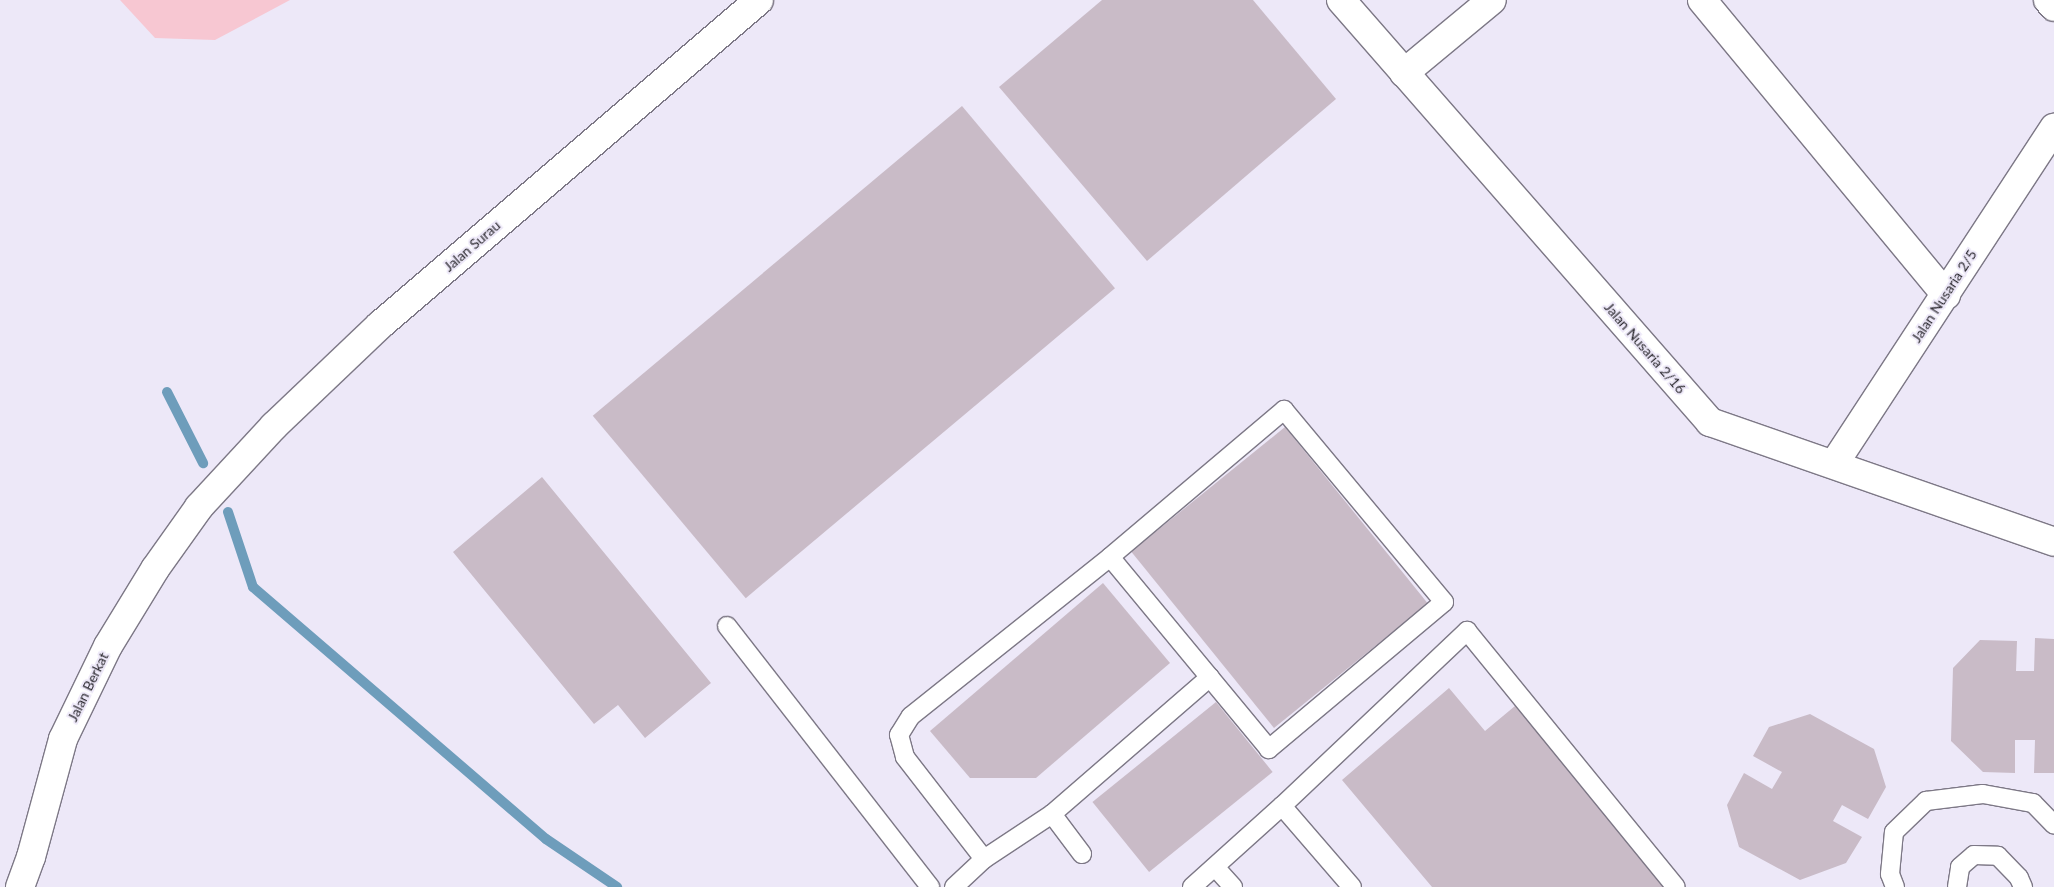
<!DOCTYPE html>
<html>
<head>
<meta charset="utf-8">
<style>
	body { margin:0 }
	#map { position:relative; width:2054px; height:887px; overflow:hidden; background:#ede8f8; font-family:Lato,sans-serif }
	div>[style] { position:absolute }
	.green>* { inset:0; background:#f7c7d2 }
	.stream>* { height:10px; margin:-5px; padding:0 5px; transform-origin:5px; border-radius:5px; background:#6e9dbb }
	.building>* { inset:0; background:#c9bbc7; transform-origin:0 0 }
	.roads { filter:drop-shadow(1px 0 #7d7886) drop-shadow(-1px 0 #7d7886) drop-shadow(0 1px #7d7886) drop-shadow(0 -1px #7d7886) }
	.lane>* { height:18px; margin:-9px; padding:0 9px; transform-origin:9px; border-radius:9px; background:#fff }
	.street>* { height:28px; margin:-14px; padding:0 14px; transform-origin:14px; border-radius:14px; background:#fff }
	span { translate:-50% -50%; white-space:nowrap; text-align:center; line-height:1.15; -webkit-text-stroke:4px #ede8f8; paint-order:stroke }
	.street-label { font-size:14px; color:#2a282e }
</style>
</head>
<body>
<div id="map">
	<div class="green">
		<div style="clip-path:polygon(120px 0,290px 0,215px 40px,155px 38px)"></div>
	</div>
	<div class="stream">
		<div style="left:167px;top:392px;width:80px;rotate:63.1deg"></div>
		<div style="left:228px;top:512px;width:79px;rotate:71.6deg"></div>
		<div style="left:253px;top:587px;width:386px;rotate:40.7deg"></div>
		<div style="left:546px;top:839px;width:86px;rotate:34.1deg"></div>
	</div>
	<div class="building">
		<div style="clip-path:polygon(1102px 0,1253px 0,1336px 99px,1147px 261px,999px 87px)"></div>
		<div style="left:962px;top:106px;width:238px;height:482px;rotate:50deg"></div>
		<div style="left:1285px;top:427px;width:227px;height:198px;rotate:51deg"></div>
		<div style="clip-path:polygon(542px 477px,711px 683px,645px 738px,618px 705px,594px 724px,453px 552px)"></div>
		<div style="clip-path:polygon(1103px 583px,1170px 663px,1036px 778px,970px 778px,930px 731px)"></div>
		<div style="clip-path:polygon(2035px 638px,2054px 639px,2054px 773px,2034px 773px,2035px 740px,2015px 740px,2015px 773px,1983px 772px,1951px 741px,1953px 668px,1980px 640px,2017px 641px,2016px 671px,2034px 671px)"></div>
		<div style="clip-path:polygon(1449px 688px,1485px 731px,1515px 706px,1668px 887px,1432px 887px,1342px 780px)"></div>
		<div style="left:1216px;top:702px;width:90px;height:159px;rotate:51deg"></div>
		<div style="clip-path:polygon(1810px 714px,1874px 749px,1886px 787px,1868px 819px,1842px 805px,1833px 821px,1862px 837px,1846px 863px,1800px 880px,1739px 847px,1727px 805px,1744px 773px,1772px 789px,1782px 772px,1753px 756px,1769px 727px)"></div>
	</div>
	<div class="roads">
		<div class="lane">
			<div style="left:727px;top:626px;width:331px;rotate:52.1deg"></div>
			<div style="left:1282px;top:806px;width:255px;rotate:-43.4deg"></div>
			<div style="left:1467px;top:631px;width:330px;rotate:50.8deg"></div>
			<div style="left:1052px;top:814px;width:50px;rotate:53.1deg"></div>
			<div style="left:984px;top:859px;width:129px;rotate:-127.8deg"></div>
			<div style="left:905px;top:757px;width:23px;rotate:-105deg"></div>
			<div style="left:899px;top:735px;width:22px;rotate:-58deg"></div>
			<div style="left:911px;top:716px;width:255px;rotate:-38.6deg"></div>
			<div style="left:1110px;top:557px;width:228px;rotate:-40.2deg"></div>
			<div style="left:1284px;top:410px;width:250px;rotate:50.2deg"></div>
			<div style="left:1444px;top:602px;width:229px;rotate:140deg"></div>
			<div style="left:1269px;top:749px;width:249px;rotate:-129.6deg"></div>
			<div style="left:1215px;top:867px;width:27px;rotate:48deg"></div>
			<div style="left:954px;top:887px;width:41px;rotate:-43deg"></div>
			<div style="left:984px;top:859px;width:82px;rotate:-33.5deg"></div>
			<div style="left:1052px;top:814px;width:209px;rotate:-40.9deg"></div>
			<div style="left:1192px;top:887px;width:121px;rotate:-42deg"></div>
			<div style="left:1282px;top:806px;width:107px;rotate:49.2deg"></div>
			<div style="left:1895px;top:887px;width:14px;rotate:-111deg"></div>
			<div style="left:1890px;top:874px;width:42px;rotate:-84.6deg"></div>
			<div style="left:1894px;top:832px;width:45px;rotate:-44.1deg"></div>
			<div style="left:1926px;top:801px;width:57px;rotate:-7deg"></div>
			<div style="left:1983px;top:794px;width:51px;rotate:10.2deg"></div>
			<div style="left:2033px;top:803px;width:30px;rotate:46deg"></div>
			<div style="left:1957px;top:887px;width:20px;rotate:-81deg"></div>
			<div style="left:1960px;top:867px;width:18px;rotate:-41deg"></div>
			<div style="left:1974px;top:855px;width:24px;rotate:2deg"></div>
			<div style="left:1998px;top:856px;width:30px;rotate:46deg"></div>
			<div style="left:2019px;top:878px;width:10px;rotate:66deg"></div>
		</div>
		<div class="street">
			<div style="left:1341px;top:0;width:561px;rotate:48.83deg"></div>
			<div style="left:1710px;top:422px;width:364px;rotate:19.2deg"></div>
			<div style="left:1702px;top:0;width:383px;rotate:50.4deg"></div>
			<div style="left:2048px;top:0;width:9px;rotate:49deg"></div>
			<div style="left:1404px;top:73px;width:114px;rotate:-39.7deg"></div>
			<div style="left:1834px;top:464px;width:402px;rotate:-56.8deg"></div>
			<div style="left:20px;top:887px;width:32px;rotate:-70deg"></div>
			<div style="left:31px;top:857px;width:122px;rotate:-74.8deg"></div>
			<div style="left:63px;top:739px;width:103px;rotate:-64.2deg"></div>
			<div style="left:108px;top:646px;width:90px;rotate:-58.6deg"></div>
			<div style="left:155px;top:569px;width:76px;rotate:-54.6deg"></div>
			<div style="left:199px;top:507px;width:110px;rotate:-47.2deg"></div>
			<div style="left:274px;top:426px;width:146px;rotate:-43.6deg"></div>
			<div style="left:380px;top:325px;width:499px;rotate:-40.6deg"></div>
		</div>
	</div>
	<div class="street-label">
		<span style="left:472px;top:246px;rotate:-41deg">Jalan Surau</span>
		<span style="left:1944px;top:296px;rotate:-57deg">Jalan Nusaria 2/5</span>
		<span style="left:1645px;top:348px;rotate:49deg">Jalan Nusaria 2/16</span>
		<span style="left:88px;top:687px;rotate:-64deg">Jalan Berkat</span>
	</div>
</div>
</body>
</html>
